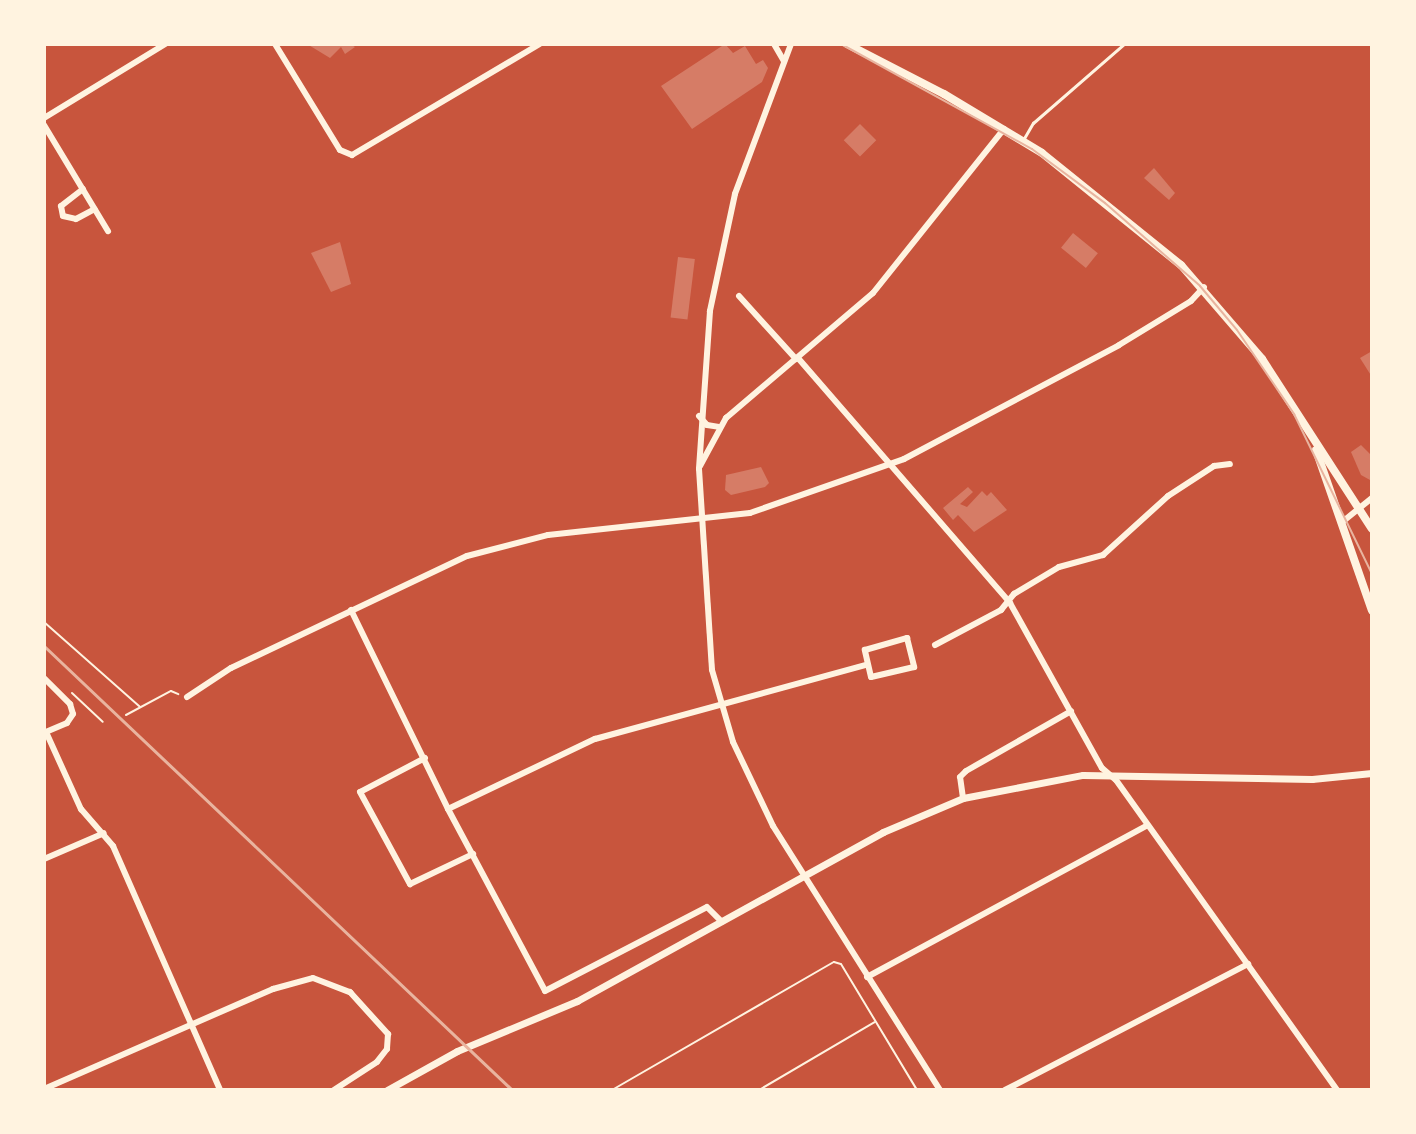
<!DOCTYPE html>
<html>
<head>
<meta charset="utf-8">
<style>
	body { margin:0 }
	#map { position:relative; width:1416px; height:1134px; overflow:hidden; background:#c8553d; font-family:Barlow,sans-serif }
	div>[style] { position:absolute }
	.building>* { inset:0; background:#d67c66; transform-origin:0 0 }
	.path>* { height:2px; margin:-1px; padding:0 1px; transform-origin:1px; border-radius:1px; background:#fff3e0 }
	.service>* { height:3px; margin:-1.5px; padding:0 1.5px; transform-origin:1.5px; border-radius:1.5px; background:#fff3e0 }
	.minor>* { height:6px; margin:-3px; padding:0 3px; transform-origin:3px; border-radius:3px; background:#fff3e0 }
	.tertiary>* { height:7px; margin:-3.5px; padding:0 3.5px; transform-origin:3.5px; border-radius:3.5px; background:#fff3e0 }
	.secondary>* { height:8px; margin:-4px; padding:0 4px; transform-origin:4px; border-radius:4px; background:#fff3e0 }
	.tram>* { height:2px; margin:-1px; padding:0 1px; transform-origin:1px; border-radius:1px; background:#e9b49f }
	.rail>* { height:3px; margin:-1.5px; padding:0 1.5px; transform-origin:1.5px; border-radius:1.5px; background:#e9b49f }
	span { translate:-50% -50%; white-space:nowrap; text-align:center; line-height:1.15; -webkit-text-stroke:6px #fff3e0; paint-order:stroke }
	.frame { position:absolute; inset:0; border:46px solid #fff3e0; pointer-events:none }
</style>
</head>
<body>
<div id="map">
	<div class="building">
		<div style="clip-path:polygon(307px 44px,350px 44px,355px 47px,345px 54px,341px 47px,330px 58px)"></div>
		<div style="clip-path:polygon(725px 44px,733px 53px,745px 46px,756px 64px,763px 60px,768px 68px,762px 82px,692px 129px,661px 86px)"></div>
		<div style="left:860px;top:124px;width:23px;height:23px;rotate:45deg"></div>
		<div style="clip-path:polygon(1154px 168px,1175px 193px,1169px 200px,1144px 178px)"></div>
		<div style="left:1073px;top:233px;width:32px;height:19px;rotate:39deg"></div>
		<div style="clip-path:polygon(340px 242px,351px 284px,331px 292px,311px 253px)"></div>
		<div style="left:678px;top:257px;width:17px;height:61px;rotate:7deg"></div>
		<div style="clip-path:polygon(1372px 351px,1372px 377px,1360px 358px)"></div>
		<div style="clip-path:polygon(1361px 445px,1372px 456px,1370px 480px,1361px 475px,1351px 452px)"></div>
		<div style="clip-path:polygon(761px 467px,769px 483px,765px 487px,731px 495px,725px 490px,726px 475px)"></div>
		<div style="clip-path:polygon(968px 487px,973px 492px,960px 504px,967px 507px,982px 491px,987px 496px,991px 492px,1007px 510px,974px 532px,958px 515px,953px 520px,943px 508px)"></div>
	</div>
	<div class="path">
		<div style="left:44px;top:622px;width:128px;rotate:41.5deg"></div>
		<div style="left:72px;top:693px;width:42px;rotate:43.1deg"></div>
		<div style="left:126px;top:715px;width:51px;rotate:-28.1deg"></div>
		<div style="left:171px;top:691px;width:8px;rotate:23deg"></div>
		<div style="left:612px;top:1090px;width:256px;rotate:-30deg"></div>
		<div style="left:834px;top:962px;width:7px;rotate:16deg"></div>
		<div style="left:841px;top:964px;width:147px;rotate:58.9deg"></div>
		<div style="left:759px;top:1090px;width:134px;rotate:-30.4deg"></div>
	</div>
	<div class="service">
		<div style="left:1023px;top:140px;width:20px;rotate:-60deg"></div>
		<div style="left:1033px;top:123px;width:121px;rotate:-41deg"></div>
	</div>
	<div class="minor">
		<div style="left:275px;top:44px;width:124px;rotate:58.5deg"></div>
		<div style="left:340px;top:150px;width:13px;rotate:23deg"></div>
		<div style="left:352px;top:155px;width:218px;rotate:-30.6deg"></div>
		<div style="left:774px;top:44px;width:20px;rotate:60deg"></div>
		<div style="left:791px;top:44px;width:160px;rotate:110.5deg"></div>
		<div style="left:735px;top:194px;width:120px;rotate:102.1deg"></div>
		<div style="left:710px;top:311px;width:158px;rotate:94deg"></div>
		<div style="left:699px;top:469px;width:201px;rotate:86.3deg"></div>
		<div style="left:712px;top:670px;width:75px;rotate:73.7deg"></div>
		<div style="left:733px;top:742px;width:93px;rotate:64.5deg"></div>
		<div style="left:773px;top:826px;width:312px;rotate:57.7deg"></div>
		<div style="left:44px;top:118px;width:142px;rotate:-31.4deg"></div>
		<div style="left:44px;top:125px;width:124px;rotate:58.9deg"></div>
		<div style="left:83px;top:189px;width:28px;rotate:142deg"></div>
		<div style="left:61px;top:206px;width:10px;rotate:79deg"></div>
		<div style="left:63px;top:216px;width:13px;rotate:13deg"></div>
		<div style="left:76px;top:219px;width:21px;rotate:-28deg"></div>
		<div style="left:739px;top:296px;width:85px;rotate:47.9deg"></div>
		<div style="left:798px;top:358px;width:324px;rotate:49.1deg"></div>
		<div style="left:1010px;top:603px;width:189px;rotate:60.9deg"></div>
		<div style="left:1102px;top:768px;width:18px;rotate:41deg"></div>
		<div style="left:1116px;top:780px;width:381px;rotate:54.5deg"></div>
		<div style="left:699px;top:416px;width:12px;rotate:48deg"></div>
		<div style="left:707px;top:425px;width:12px;rotate:9deg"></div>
		<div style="left:700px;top:466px;width:55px;rotate:-61.6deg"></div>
		<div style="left:726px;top:418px;width:193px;rotate:-40.4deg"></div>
		<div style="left:873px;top:293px;width:210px;rotate:-51.4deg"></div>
		<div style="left:1341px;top:523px;width:40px;rotate:-39deg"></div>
		<div style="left:351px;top:610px;width:221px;rotate:64deg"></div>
		<div style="left:448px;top:809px;width:206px;rotate:61.9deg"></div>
		<div style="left:545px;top:991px;width:182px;rotate:-27.4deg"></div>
		<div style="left:707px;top:907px;width:21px;rotate:45deg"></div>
		<div style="left:907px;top:638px;width:30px;rotate:76deg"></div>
		<div style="left:914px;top:667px;width:44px;rotate:166.9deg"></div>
		<div style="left:871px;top:677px;width:28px;rotate:-103deg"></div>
		<div style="left:865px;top:650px;width:44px;rotate:-15.9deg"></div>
		<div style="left:935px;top:645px;width:75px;rotate:-27.9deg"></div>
		<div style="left:1001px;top:610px;width:21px;rotate:-51deg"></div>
		<div style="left:1014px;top:594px;width:52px;rotate:-31deg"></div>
		<div style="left:1059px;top:567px;width:46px;rotate:-15.3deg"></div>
		<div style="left:1103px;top:555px;width:88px;rotate:-42.2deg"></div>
		<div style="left:1168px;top:496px;width:55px;rotate:-33.1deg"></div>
		<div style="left:1214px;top:466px;width:16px;rotate:-7deg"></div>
		<div style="left:44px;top:678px;width:37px;rotate:45deg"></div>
		<div style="left:70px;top:704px;width:10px;rotate:73deg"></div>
		<div style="left:73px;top:714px;width:11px;rotate:124deg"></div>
		<div style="left:67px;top:723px;width:25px;rotate:157deg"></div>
		<div style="left:187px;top:697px;width:53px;rotate:-33.4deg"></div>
		<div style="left:231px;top:668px;width:261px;rotate:-25.4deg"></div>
		<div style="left:467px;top:556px;width:84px;rotate:-14.5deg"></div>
		<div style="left:548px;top:535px;width:203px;rotate:-6.2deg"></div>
		<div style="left:750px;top:513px;width:163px;rotate:-19.3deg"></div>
		<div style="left:904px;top:459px;width:243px;rotate:-27.9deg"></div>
		<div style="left:1119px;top:345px;width:84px;rotate:-31.4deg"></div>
		<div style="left:1191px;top:301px;width:19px;rotate:-47deg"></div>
		<div style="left:46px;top:732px;width:85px;rotate:65.6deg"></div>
		<div style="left:81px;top:809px;width:49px;rotate:49.1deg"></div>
		<div style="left:113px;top:846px;width:266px;rotate:66.3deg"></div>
		<div style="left:425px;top:758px;width:73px;rotate:152.4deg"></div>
		<div style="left:360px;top:792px;width:105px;rotate:61.5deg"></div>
		<div style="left:410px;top:884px;width:70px;rotate:-25.5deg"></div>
		<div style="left:963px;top:798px;width:21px;rotate:-98deg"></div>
		<div style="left:960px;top:777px;width:8px;rotate:-45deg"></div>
		<div style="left:966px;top:771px;width:121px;rotate:-29.7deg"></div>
		<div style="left:448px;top:809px;width:163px;rotate:-25.5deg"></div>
		<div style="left:595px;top:739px;width:280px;rotate:-15.3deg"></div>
		<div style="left:44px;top:859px;width:65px;rotate:-23.4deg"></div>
		<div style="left:867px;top:977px;width:317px;rotate:-28.4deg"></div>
		<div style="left:44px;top:1089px;width:250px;rotate:-23.6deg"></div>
		<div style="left:273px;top:989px;width:41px;rotate:-15.4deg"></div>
		<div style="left:313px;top:978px;width:40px;rotate:21deg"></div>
		<div style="left:350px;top:992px;width:57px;rotate:47.9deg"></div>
		<div style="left:388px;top:1034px;width:15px;rotate:94deg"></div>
		<div style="left:387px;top:1049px;width:16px;rotate:128deg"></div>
		<div style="left:377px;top:1062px;width:51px;rotate:146.9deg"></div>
		<div style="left:1005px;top:1090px;width:274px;rotate:-27.4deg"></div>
	</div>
	<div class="tertiary">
		<div style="left:387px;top:1090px;width:80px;rotate:-29.1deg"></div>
		<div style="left:457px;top:1051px;width:130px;rotate:-22.6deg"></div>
		<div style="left:577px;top:1001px;width:350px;rotate:-28.9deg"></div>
		<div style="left:883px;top:832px;width:87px;rotate:-23deg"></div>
		<div style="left:963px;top:798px;width:122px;rotate:-10.9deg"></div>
		<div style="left:1083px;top:775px;width:229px;rotate:1deg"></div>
		<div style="left:1312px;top:779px;width:60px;rotate:-5.7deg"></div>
	</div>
	<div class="secondary">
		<div style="left:847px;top:44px;width:109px;rotate:27.3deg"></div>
		<div style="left:944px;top:94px;width:114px;rotate:31deg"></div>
		<div style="left:1042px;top:153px;width:179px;rotate:38.9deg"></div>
		<div style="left:1181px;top:265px;width:124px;rotate:49.2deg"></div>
		<div style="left:1262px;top:359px;width:202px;rotate:57.1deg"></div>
		<div style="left:1316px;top:450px;width:170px;rotate:70.8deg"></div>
	</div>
	<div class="tram">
		<div style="left:841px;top:44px;width:218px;rotate:28.8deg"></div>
		<div style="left:1032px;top:149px;width:91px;rotate:36.5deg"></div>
		<div style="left:1105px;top:203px;width:126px;rotate:41.1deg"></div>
		<div style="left:1200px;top:286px;width:57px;rotate:49.9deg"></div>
		<div style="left:1237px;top:330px;width:102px;rotate:55.8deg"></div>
		<div style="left:1294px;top:414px;width:178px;rotate:64deg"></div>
	</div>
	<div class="rail">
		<div style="left:44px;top:646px;width:645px;rotate:43.49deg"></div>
	</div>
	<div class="frame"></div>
</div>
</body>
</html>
